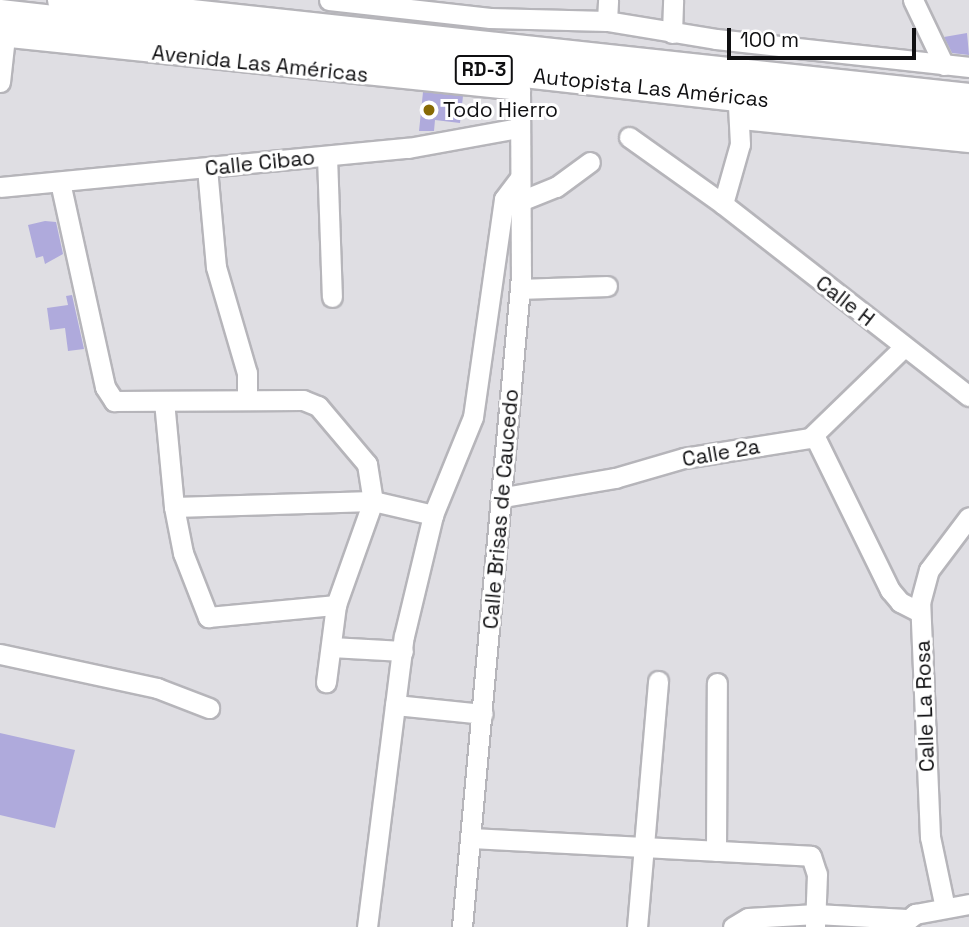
<!DOCTYPE html>
<html>
<head>
<meta charset="utf-8">
<style>
	body { margin:0 }
	#map { position:relative; width:969px; height:927px; overflow:hidden; background:#dfdee3; font-family:"Space Grotesk",sans-serif }
	div>[style] { position:absolute }
	.building>* { inset:0; background:#afaadc }
	.roads { filter:drop-shadow(2px 0 #b6b5ba) drop-shadow(-2px 0 #b6b5ba) drop-shadow(0 2px #b6b5ba) drop-shadow(0 -2px #b6b5ba) }
	.minor>* { height:19px; margin:-9.5px; padding:0 9.5px; transform-origin:9.5px; border-radius:9.5px; background:#fff }
	.highway>* { height:28px; margin:-14px; padding:0 14px; transform-origin:14px; border-radius:14px; background:#fff }
	.dots>* { width:19px; height:19px; translate:-50% -50%; box-sizing:border-box; border:4px solid #fff; border-radius:50% }
	span { translate:-50% -50%; white-space:nowrap; text-align:center; line-height:1.15; -webkit-text-stroke:6px #fff; paint-order:stroke }
	.shield-label span { padding:2px 5px; background:#fff; border:2px solid; border-radius:5px; -webkit-text-stroke-width:0 }
	.shield-label { font-size:19px; color:#0f0f11; font-weight:700 }
	.street-label { font-size:21px; color:#0f0f11 }
	.poi-label { font-size:21px; color:#0f0f11 }
	.left { translate:0 -50%; text-align:left }
	.scale { position:absolute; left:727px; top:28px; width:189px; height:32px; box-sizing:border-box; border:4px solid #0f0f11; border-top:0; padding-left:9px; font-size:21px; line-height:24px; white-space:nowrap; color:#0f0f11; -webkit-text-stroke:5px #fff; paint-order:stroke }
</style>
</head>
<body>
<div id="map">
	<div class="building">
		<div style="clip-path:polygon(967px 33px,969px 55px,952px 53px,944px 37px)"></div>
		<div style="clip-path:polygon(423px 92px,463px 96px,460px 123px,435px 120px,434px 131px,419px 131px)"></div>
		<div style="clip-path:polygon(45px 221px,56px 222px,63px 254px,45px 264px,43px 256px,36px 258px,28px 225px)"></div>
		<div style="clip-path:polygon(72px 295px,84px 349px,68px 351px,65px 328px,50px 330px,47px 308px,68px 305px,66px 296px)"></div>
		<div style="clip-path:polygon(0 733px,75px 750px,55px 828px,0 815px)"></div>
	</div>
	<div class="roads">
		<div class="minor">
			<div style="left:329px;top:0;width:162px;rotate:6.4deg"></div>
			<div style="left:490px;top:18px;width:117px;rotate:1.5deg"></div>
			<div style="left:607px;top:21px;width:110px;rotate:9.4deg"></div>
			<div style="left:716px;top:39px;width:255px;rotate:6.3deg"></div>
			<div style="left:913px;top:0;width:72px;rotate:64.5deg"></div>
			<div style="left:607px;top:21px;width:21px;rotate:-87deg"></div>
			<div style="left:672px;top:33px;width:33px;rotate:-88deg"></div>
			<div style="left:0;top:36px;width:523px;rotate:5.93deg"></div>
			<div style="left:520px;top:90px;width:186px;rotate:89.7deg"></div>
			<div style="left:521px;top:276px;width:654px;rotate:95.18deg"></div>
			<div style="left:0;top:82px;width:45px;rotate:-83.7deg"></div>
			<div style="left:741px;top:119px;width:229px;rotate:5.8deg"></div>
			<div style="left:629px;top:137px;width:115px;rotate:35.5deg"></div>
			<div style="left:723px;top:204px;width:312px;rotate:38deg"></div>
			<div style="left:327px;top:156px;width:141px;rotate:88deg"></div>
			<div style="left:207px;top:168px;width:99px;rotate:84.8deg"></div>
			<div style="left:216px;top:267px;width:110px;rotate:73.7deg"></div>
			<div style="left:247px;top:373px;width:27px;rotate:90deg"></div>
			<div style="left:60px;top:182px;width:210px;rotate:77.6deg"></div>
			<div style="left:105px;top:387px;width:17px;rotate:57deg"></div>
			<div style="left:114px;top:401px;width:189px;rotate:-0.3deg"></div>
			<div style="left:303px;top:400px;width:16px;rotate:22deg"></div>
			<div style="left:318px;top:406px;width:76px;rotate:49.8deg"></div>
			<div style="left:367px;top:464px;width:37px;rotate:81deg"></div>
			<div style="left:373px;top:501px;width:110px;rotate:109.6deg"></div>
			<div style="left:336px;top:605px;width:78px;rotate:97.4deg"></div>
			<div style="left:0;top:187px;width:410px;rotate:-5.5deg"></div>
			<div style="left:408px;top:148px;width:112px;rotate:-10.3deg"></div>
			<div style="left:523px;top:200px;width:35px;rotate:-22deg"></div>
			<div style="left:556px;top:187px;width:42px;rotate:-36.3deg"></div>
			<div style="left:723px;top:204px;width:62px;rotate:-74.2deg"></div>
			<div style="left:740px;top:144px;width:38px;rotate:-93deg"></div>
			<div style="left:520px;top:289px;width:87px;rotate:-2deg"></div>
			<div style="left:164px;top:401px;width:106px;rotate:84.6deg"></div>
			<div style="left:174px;top:507px;width:47px;rotate:78.9deg"></div>
			<div style="left:183px;top:553px;width:69px;rotate:68.7deg"></div>
			<div style="left:208px;top:617px;width:129px;rotate:-5.4deg"></div>
			<div style="left:814px;top:435px;width:173px;rotate:63.9deg"></div>
			<div style="left:890px;top:590px;width:16px;rotate:50deg"></div>
			<div style="left:900px;top:602px;width:22px;rotate:27deg"></div>
			<div style="left:504px;top:497px;width:113px;rotate:-9.7deg"></div>
			<div style="left:615px;top:478px;width:72px;rotate:-16.2deg"></div>
			<div style="left:684px;top:458px;width:128px;rotate:-9deg"></div>
			<div style="left:810px;top:438px;width:131px;rotate:-44.1deg"></div>
			<div style="left:174px;top:507px;width:199px;rotate:-1.7deg"></div>
			<div style="left:373px;top:501px;width:62px;rotate:13.1deg"></div>
			<div style="left:331px;top:647px;width:72px;rotate:3.2deg"></div>
			<div style="left:0;top:654px;width:161px;rotate:12.2deg"></div>
			<div style="left:157px;top:688px;width:56px;rotate:21deg"></div>
			<div style="left:395px;top:705px;width:88px;rotate:5.8deg"></div>
			<div style="left:471px;top:838px;width:340px;rotate:3deg"></div>
			<div style="left:811px;top:856px;width:19px;rotate:72deg"></div>
			<div style="left:817px;top:874px;width:53px;rotate:92.2deg"></div>
			<div style="left:716px;top:851px;width:168px;rotate:-89.7deg"></div>
			<div style="left:945px;top:908px;width:73px;rotate:-101.9deg"></div>
			<div style="left:930px;top:837px;width:234px;rotate:-92.4deg"></div>
			<div style="left:920px;top:603px;width:34px;rotate:-75deg"></div>
			<div style="left:929px;top:570px;width:66px;rotate:-53deg"></div>
			<div style="left:367px;top:927px;width:293px;rotate:-82.8deg"></div>
			<div style="left:404px;top:636px;width:124px;rotate:-76.5deg"></div>
			<div style="left:433px;top:515px;width:106px;rotate:-67.8deg"></div>
			<div style="left:473px;top:417px;width:220px;rotate:-81.9deg"></div>
			<div style="left:504px;top:199px;width:26px;rotate:-53deg"></div>
			<div style="left:637px;top:927px;width:247px;rotate:-85.1deg"></div>
			<div style="left:733px;top:927px;width:17px;rotate:-31deg"></div>
			<div style="left:748px;top:918px;width:68px;rotate:-3.4deg"></div>
			<div style="left:816px;top:914px;width:90px;rotate:3.2deg"></div>
			<div style="left:899px;top:927px;width:21px;rotate:-39deg"></div>
			<div style="left:915px;top:914px;width:55px;rotate:-10.5deg"></div>
		</div>
		<div class="highway">
			<div style="left:62px;top:0;width:912px;rotate:6.17deg"></div>
			<div style="left:0;top:14px;width:975px;rotate:6.42deg"></div>
		</div>
	</div>
	<div class="dots">
		<div style="left:429px;top:110px;background:#876905"></div>
	</div>
	<div class="shield-label">
		<span style="left:484px;top:70px">RD-3</span>
	</div>
	<div class="street-label">
		<span style="left:260px;top:64px;rotate:6deg">Avenida Las Américas</span>
		<span style="left:651px;top:88px;rotate:6deg">Autopista Las Américas</span>
		<span style="left:260px;top:163px;rotate:-6deg">Calle Cibao</span>
		<span style="left:845px;top:301px;rotate:38deg">Calle H</span>
		<span style="left:721px;top:453px;rotate:-10deg">Calle 2a</span>
		<span style="left:501px;top:509px;rotate:-85deg">Calle Brisas de Caucedo</span>
		<span style="left:925px;top:706px;rotate:-92deg">Calle La Rosa</span>
	</div>
	<div class="poi-label">
		<span class="left" style="left:443px;top:110px">Todo Hierro</span>
	</div>
	<div class="scale">100 m</div>
</div>
</body>
</html>
